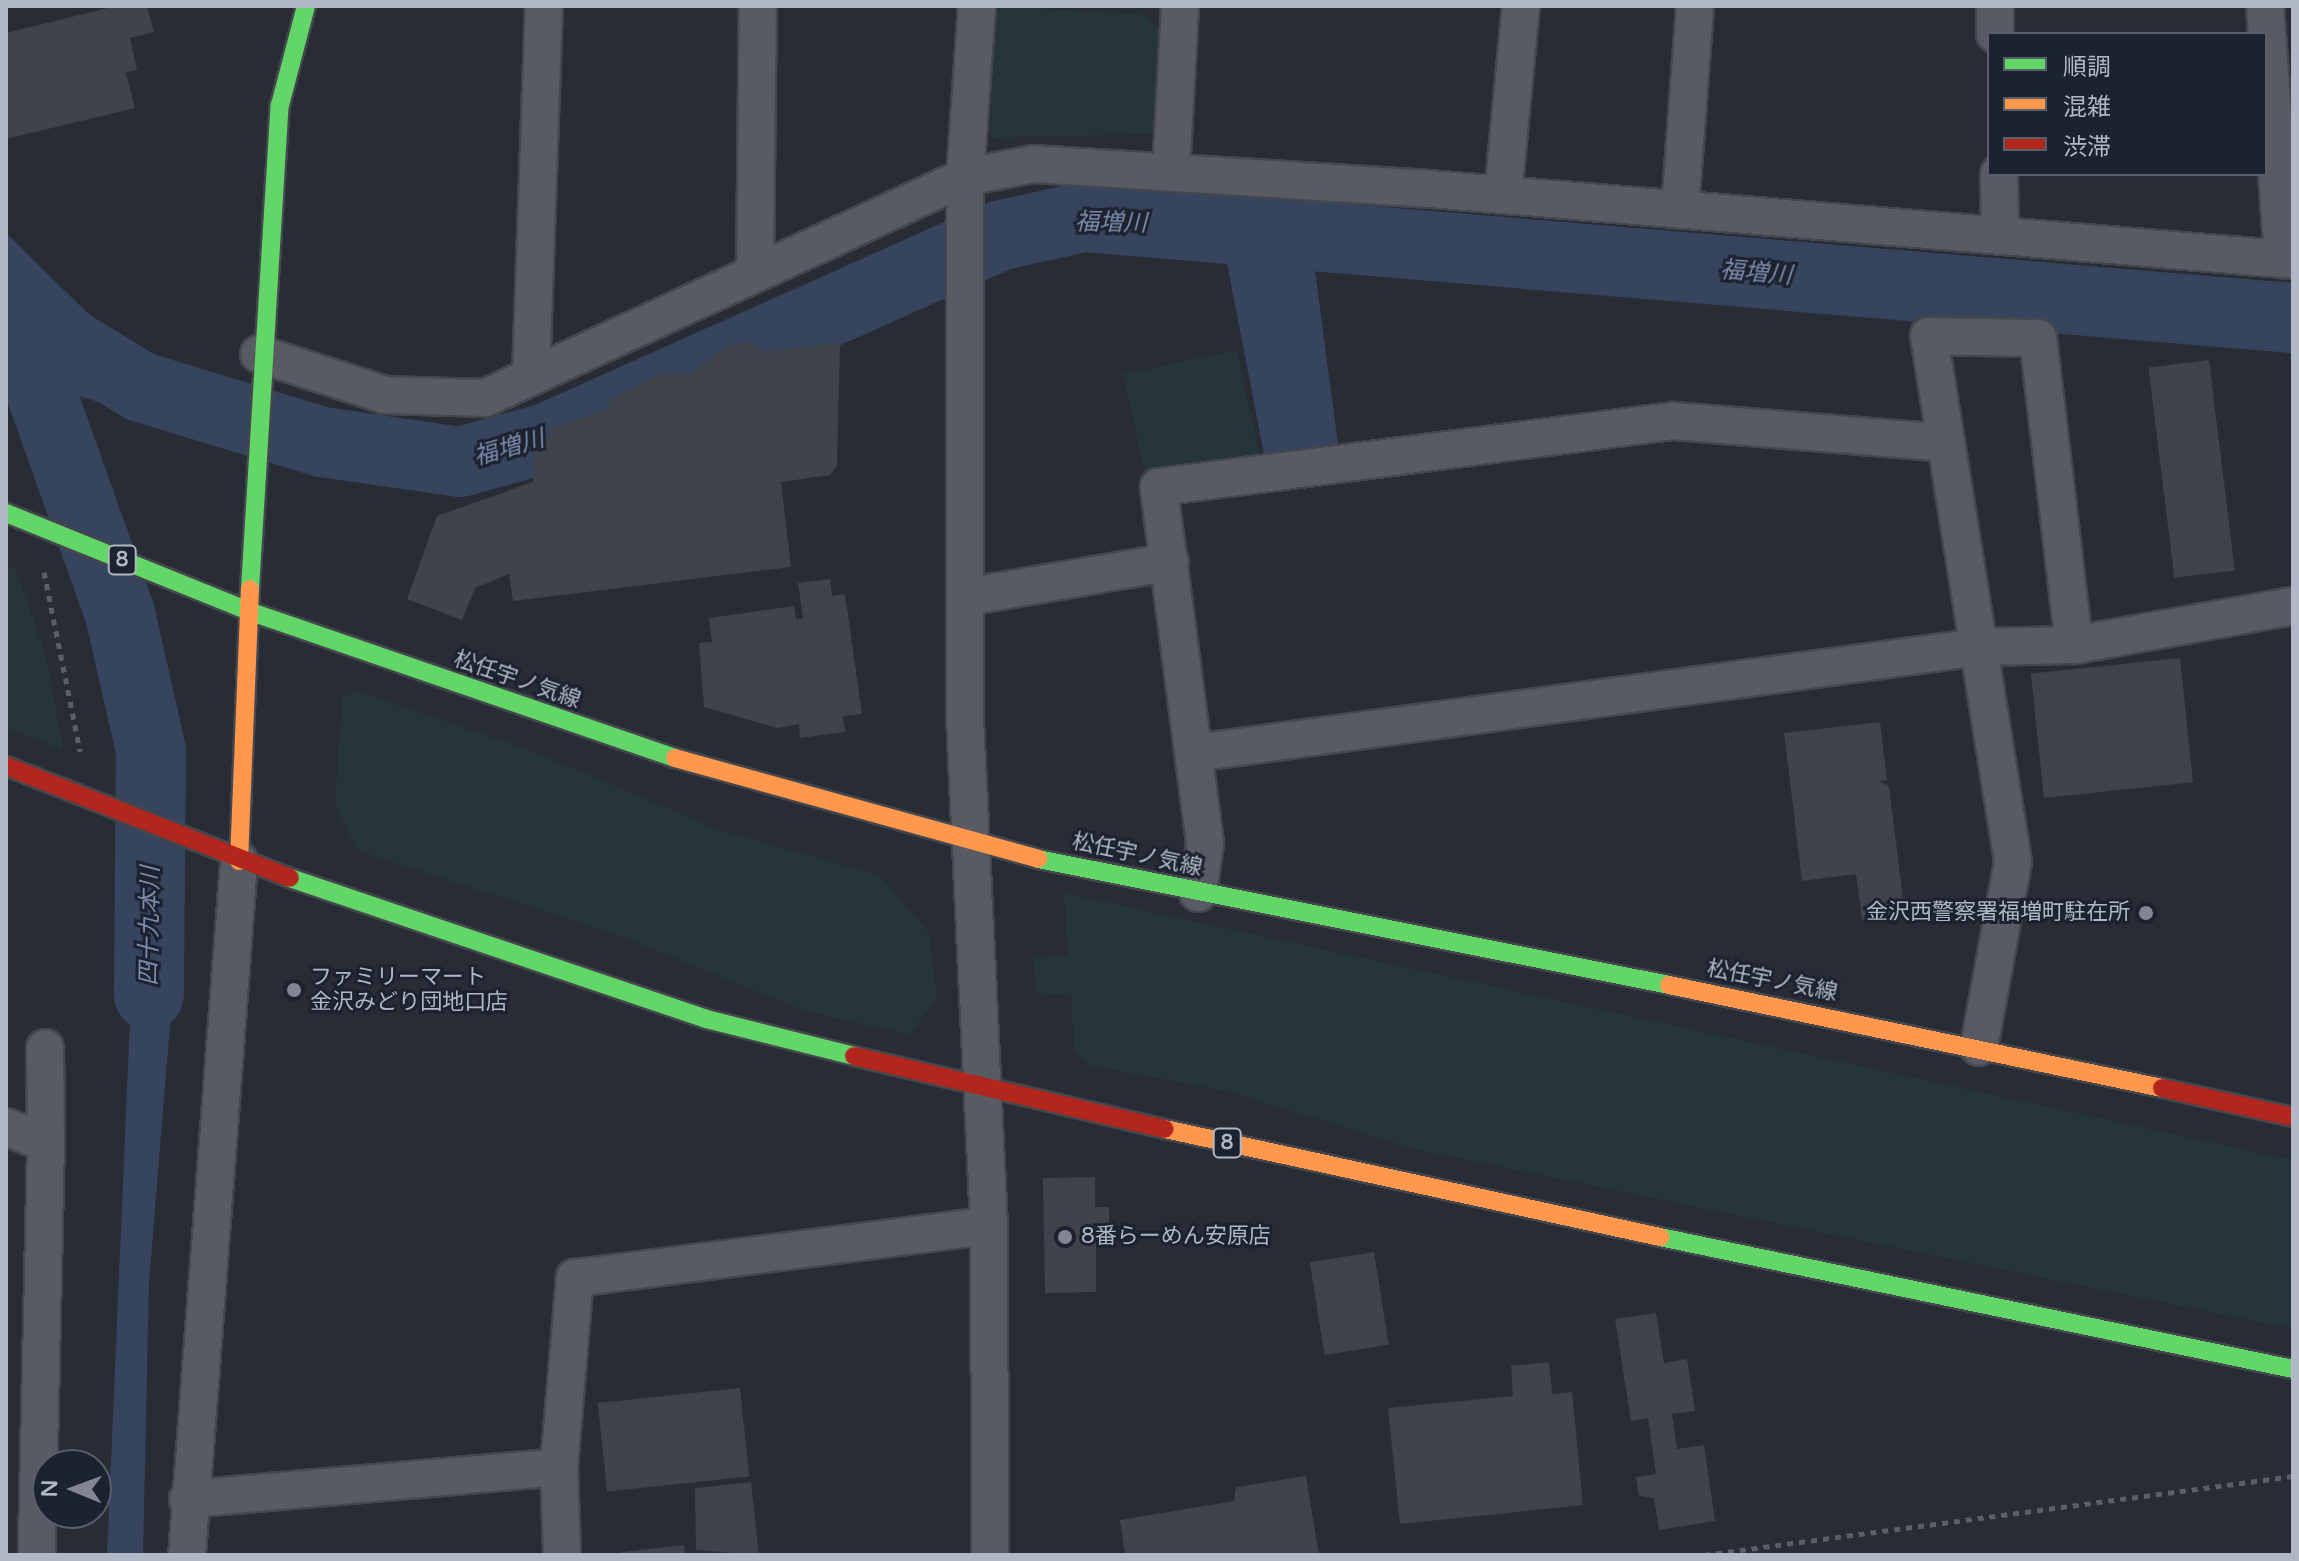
<!DOCTYPE html>
<html>
<head>
<meta charset="utf-8">
<style>
	body { margin:0 }
	#map { position:relative; width:2299px; height:1561px; overflow:hidden; background:#282c35; font-family:"Varela Round","Noto Sans JP",sans-serif }
	div>[style] { position:absolute }
	.green>* { inset:0; background:#25353a; transform-origin:0 0 }
	.water>* { inset:0; background:#37445e }
	.river>* { height:70px; margin:-35px; padding:0 35px; transform-origin:35px; border-radius:35px; background:#37445e }
	.building>* { inset:0; background:#3f434a; transform-origin:0 0 }
	.path>* { height:5px; margin-top:-2.5px; transform-origin:0; background:repeating-linear-gradient(90deg,#5b5f67 0 6px,transparent 0 12px) }
	.roads { filter:drop-shadow(2px 0 #44474e) drop-shadow(-2px 0 #44474e) drop-shadow(0 2px #44474e) drop-shadow(0 -2px #44474e) }
	.street>* { height:36px; margin:-18px; padding:0 18px; transform-origin:18px; border-radius:18px; background:#585b63 }
	.fast>* { height:18px; margin:-9px; padding:0 9px; transform-origin:9px; border-radius:9px; background:#63d668 }
	.slow>* { height:18px; margin:-9px; padding:0 9px; transform-origin:9px; border-radius:9px; background:#ff974d }
	.jam>* { height:18px; margin:-9px; padding:0 9px; transform-origin:9px; border-radius:9px; background:#b3261e }
	.dots>* { width:22px; height:22px; translate:-50% -50%; box-sizing:border-box; border:4px solid #1c222f; border-radius:50% }
	span { translate:-50% -50%; white-space:nowrap; text-align:center; line-height:1.15; -webkit-text-stroke:6px #1c222f; paint-order:stroke }
	.shield-label span { padding:2px 6px; background:#1c222f; border:2px solid; border-radius:6px; -webkit-text-stroke-width:0 }
	.shield-label { font-size:20px; color:#b2b7c6; font-weight:700 }
	.street-label { font-size:22px; color:#b2b7c6 }
	.poi-label { font-size:22px; color:#b2b7c6 }
	.right { translate:-100% -50%; text-align:right }
	.left { translate:0 -50%; text-align:left }
	.water-label { font-size:24px; color:#7b8bac; font-style:italic }
	.frame { position:absolute; inset:0; border:8px solid #b2b7c6; pointer-events:none }
	.legend { position:absolute; left:1987px; top:32px; width:280px; height:144px; box-sizing:border-box; background:#1c222f; border:2px solid #585e6b; margin:0; padding:10px 14px; list-style:none; font-size:24px; color:#b2b7c6 }
	.legend li { display:flex; align-items:center; gap:16px; height:40px }
	.legend b { width:40px; border:2px solid #585e6b }
	.north { position:absolute; left:32px; top:1449px; width:80px; height:80px; box-sizing:border-box; background:#1c222f; border:2px solid #585e6b; border-radius:50%; rotate:271deg; font-size:22px; font-weight:700; line-height:32px; text-align:center; color:#b2b7c6 }
	.north::after { content:''; display:block; margin:auto; width:28px; height:36px; background:#828693; clip-path:polygon(50% 0,100% 100%,50% 72%,0 100%) }
</style>
</head>
<body>
<div id="map">
	<div class="green">
		<div style="clip-path:polygon(1005px 6px,1145px 15px,1158px 29px,1161px 121px,1152px 134px,990px 138px,994px 15px)"></div>
		<div style="left:1237px;top:350px;width:106px;height:116px;rotate:78deg"></div>
		<div style="clip-path:polygon(6px 565px,16px 569px,47px 659px,63px 750px,6px 727px)"></div>
		<div style="clip-path:polygon(357px 691px,530px 750px,720px 830px,879px 875px,929px 933px,937px 998px,909px 1035px,802px 1010px,620px 936px,358px 851px,335px 805px,342px 699px)"></div>
		<div style="clip-path:polygon(1064px 893px,2293px 1160px,2293px 1329px,1418px 1150px,1226px 1091px,1092px 1066px,1074px 1052px,1071px 995px,1036px 993px,1034px 957px,1068px 955px)"></div>
	</div>
	<div class="water">
		<div style="clip-path:polygon(6px 233px,173px 397px,196px 389px,202px 431px,78px 396px,65px 414px,91px 468px,72px 484px,44px 455px,6px 382px)"></div>
		<div style="clip-path:polygon(1225px 253px,1314px 263px,1338px 444px,1264px 454px)"></div>
		<div style="clip-path:polygon(129px 604px,139px 613px,166px 735px,171px 787px,133px 788px,98px 611px)"></div>
		<div style="clip-path:polygon(136px 879px,178px 928px,149px 1282px,143px 1555px,107px 1555px)"></div>
	</div>
	<div class="river">
		<div style="left:6px;top:305px;width:158px;rotate:31.3deg"></div>
		<div style="left:141px;top:387px;width:189px;rotate:16.9deg"></div>
		<div style="left:322px;top:442px;width:139px;rotate:8.2deg"></div>
		<div style="left:460px;top:462px;width:90px;rotate:-15.4deg"></div>
		<div style="left:547px;top:438px;width:494px;rotate:-24.1deg"></div>
		<div style="left:998px;top:236px;width:88px;rotate:-12.5deg"></div>
		<div style="left:1084px;top:217px;width:1213px;rotate:4.78deg"></div>
		<div style="left:41px;top:392px;width:236px;rotate:70.4deg"></div>
		<div style="left:120px;top:614px;width:139px;rotate:77.2deg"></div>
		<div style="left:151px;top:750px;width:245px;rotate:90.5deg"></div>
	</div>
	<div class="building">
		<div style="clip-path:polygon(116px 6px,147px 6px,154px 32px,130px 38px,137px 70px,126px 73px,135px 108px,6px 139px,6px 33px)"></div>
		<div style="clip-path:polygon(750px 342px,764px 352px,840px 343px,837px 466px,830px 475px,781px 482px,791px 567px,513px 601px,509px 574px,475px 588px,462px 620px,407px 599px,437px 516px,533px 482px,536px 440px,551px 438px,550px 429px,610px 408px,609px 401px,662px 374px,691px 374px,729px 345px)"></div>
		<div style="left:2209px;top:360px;width:212px;height:61px;rotate:83deg"></div>
		<div style="clip-path:polygon(830px 579px,832px 596px,845px 594px,862px 714px,843px 716px,845px 732px,800px 738px,799px 724px,777px 728px,704px 707px,699px 643px,712px 642px,709px 618px,794px 606px,796px 619px,803px 618px,798px 583px)"></div>
		<div style="left:2180px;top:658px;width:125px;height:150px;rotate:84deg"></div>
		<div style="clip-path:polygon(1880px 722px,1887px 780px,1879px 781px,1889px 786px,1905px 915px,1862px 920px,1856px 874px,1802px 881px,1784px 733px)"></div>
		<div style="clip-path:polygon(1095px 1177px,1095px 1207px,1109px 1207px,1109px 1232px,1096px 1232px,1096px 1292px,1045px 1293px,1043px 1178px)"></div>
		<div style="left:1374px;top:1252px;width:94px;height:65px;rotate:81deg"></div>
		<div style="clip-path:polygon(1656px 1313px,1664px 1363px,1687px 1359px,1695px 1411px,1672px 1414px,1677px 1449px,1704px 1445px,1715px 1521px,1659px 1530px,1654px 1498px,1639px 1496px,1636px 1477px,1656px 1474px,1648px 1418px,1631px 1421px,1615px 1319px)"></div>
		<div style="clip-path:polygon(1549px 1362px,1552px 1394px,1572px 1392px,1583px 1505px,1400px 1524px,1388px 1408px,1513px 1396px,1511px 1366px)"></div>
		<div style="left:740px;top:1388px;width:89px;height:143px;rotate:84deg"></div>
		<div style="clip-path:polygon(1306px 1476px,1319px 1555px,1125px 1555px,1120px 1520px,1234px 1501px,1236px 1487px)"></div>
		<div style="clip-path:polygon(751px 1482px,759px 1555px,696px 1550px,695px 1488px)"></div>
		<div style="clip-path:polygon(684px 1545px,685px 1555px,622px 1555px,622px 1552px)"></div>
	</div>
	<div class="path">
		<div style="left:44px;top:572px;width:183px;rotate:78.6deg"></div>
		<div style="left:1704px;top:1555px;width:594px;rotate:-7.64deg"></div>
	</div>
	<div class="roads">
		<div class="street">
			<div style="left:1995px;top:6px;width:28px;rotate:90deg"></div>
			<div style="left:2265px;top:6px;width:254px;rotate:85.9deg"></div>
			<div style="left:1171px;top:173px;width:167px;rotate:-86.9deg"></div>
			<div style="left:1999px;top:174px;width:62px;rotate:89.1deg"></div>
			<div style="left:1503px;top:195px;width:190px;rotate:-84.6deg"></div>
			<div style="left:1680px;top:210px;width:205px;rotate:-85.8deg"></div>
			<div style="left:755px;top:273px;width:267px;rotate:-89.4deg"></div>
			<div style="left:259px;top:354px;width:133px;rotate:18deg"></div>
			<div style="left:385px;top:395px;width:100px;rotate:1.7deg"></div>
			<div style="left:485px;top:398px;width:528px;rotate:-24.72deg"></div>
			<div style="left:965px;top:177px;width:171px;rotate:-86deg"></div>
			<div style="left:531px;top:376px;width:370px;rotate:-88deg"></div>
			<div style="left:966px;top:597px;width:207px;rotate:-9.7deg"></div>
			<div style="left:1195px;top:753px;width:791px;rotate:-7.7deg"></div>
			<div style="left:1979px;top:647px;width:95px;rotate:-1.2deg"></div>
			<div style="left:2074px;top:645px;width:222px;rotate:-10.1deg"></div>
			<div style="left:1198px;top:893px;width:50px;rotate:-82deg"></div>
			<div style="left:1205px;top:843px;width:359px;rotate:-97.4deg"></div>
			<div style="left:1159px;top:487px;width:518px;rotate:-7.32deg"></div>
			<div style="left:1673px;top:421px;width:274px;rotate:4.6deg"></div>
			<div style="left:1979px;top:1047px;width:188px;rotate:-79.6deg"></div>
			<div style="left:2013px;top:862px;width:533px;rotate:-99.07deg"></div>
			<div style="left:1929px;top:336px;width:109px;rotate:1.1deg"></div>
			<div style="left:2038px;top:338px;width:309px;rotate:83.3deg"></div>
			<div style="left:45px;top:1048px;width:95px;rotate:89.4deg"></div>
			<div style="left:6px;top:1127px;width:43px;rotate:21.8deg"></div>
			<div style="left:46px;top:1143px;width:412px;rotate:91.3deg"></div>
			<div style="left:989px;top:1226px;width:329px;rotate:89.8deg"></div>
			<div style="left:559px;top:1467px;width:88px;rotate:88deg"></div>
			<div style="left:188px;top:1499px;width:372px;rotate:-4.9deg"></div>
			<div style="left:559px;top:1467px;width:190px;rotate:-85.2deg"></div>
			<div style="left:575px;top:1278px;width:417px;rotate:-7.2deg"></div>
			<div style="left:989px;top:1226px;width:508px;rotate:-92.71deg"></div>
			<div style="left:965px;top:719px;width:542px;rotate:-90deg"></div>
			<div style="left:965px;top:177px;width:69px;rotate:-10.8deg"></div>
			<div style="left:1033px;top:164px;width:398px;rotate:3.6deg"></div>
			<div style="left:1430px;top:189px;width:866px;rotate:4.7deg"></div>
			<div style="left:187px;top:1555px;width:696px;rotate:-85.71deg"></div>
		</div>
		<div class="fast">
			<div style="left:6px;top:513px;width:264px;rotate:22deg"></div>
			<div style="left:251px;top:612px;width:448px;rotate:19deg"></div>
			<div style="left:250px;top:589px;width:485px;rotate:-86.5deg"></div>
			<div style="left:280px;top:105px;width:102px;rotate:-75.3deg"></div>
			<div style="left:1038px;top:859px;width:643px;rotate:11.29deg"></div>
			<div style="left:290px;top:878px;width:439px;rotate:18.7deg"></div>
			<div style="left:706px;top:1019px;width:153px;rotate:14deg"></div>
			<div style="left:1660px;top:1237px;width:647px;rotate:11.78deg"></div>
		</div>
		<div class="slow">
			<div style="left:675px;top:758px;width:377px;rotate:15.5deg"></div>
			<div style="left:239px;top:861px;width:272px;rotate:-87.7deg"></div>
			<div style="left:1669px;top:985px;width:504px;rotate:11.8deg"></div>
			<div style="left:1165px;top:1129px;width:507px;rotate:12.31deg"></div>
		</div>
		<div class="jam">
			<div style="left:6px;top:766px;width:305px;rotate:21.5deg"></div>
			<div style="left:854px;top:1056px;width:319px;rotate:13.2deg"></div>
			<div style="left:2162px;top:1088px;width:134px;rotate:12.5deg"></div>
		</div>
	</div>
	<div class="dots">
		<div style="left:2146px;top:913px;background:#828693"></div>
		<div style="left:294px;top:990px;background:#828693"></div>
		<div style="left:1065px;top:1237px;background:#828693"></div>
	</div>
	<div class="shield-label">
		<span style="left:122px;top:560px">8</span>
		<span style="left:1227px;top:1143px">8</span>
	</div>
	<div class="street-label">
		<span style="left:517px;top:680px;rotate:19deg">松任宇ノ気線</span>
		<span style="left:1137px;top:855px;rotate:12deg">松任宇ノ気線</span>
		<span style="left:1772px;top:981px;rotate:11deg">松任宇ノ気線</span>
	</div>
	<div class="poi-label">
		<span class="right" style="left:2130px;top:913px">金沢西警察署福増町駐在所</span>
		<span class="left" style="left:310px;top:990px">ファミリーマート<br>金沢みどり団地口店</span>
		<span class="left" style="left:1081px;top:1237px">8番らーめん安原店</span>
	</div>
	<div class="water-label">
		<span style="left:1111px;top:223px;rotate:1deg">福増川</span>
		<span style="left:1756px;top:273px;rotate:5deg">福増川</span>
		<span style="left:509px;top:448px;rotate:-16deg">福増川</span>
		<span style="left:150px;top:926px;rotate:-89deg">四十九本川</span>
	</div>
	<div class="frame"></div>
	<ul class="legend">
	<li><b style="height:10px;background:#63d668"></b>順調</li>
	<li><b style="height:10px;background:#ff974d"></b>混雑</li>
	<li><b style="height:10px;background:#b3261e"></b>渋滞</li>
	</ul>
	<div class="north">N</div>
</div>
</body>
</html>
